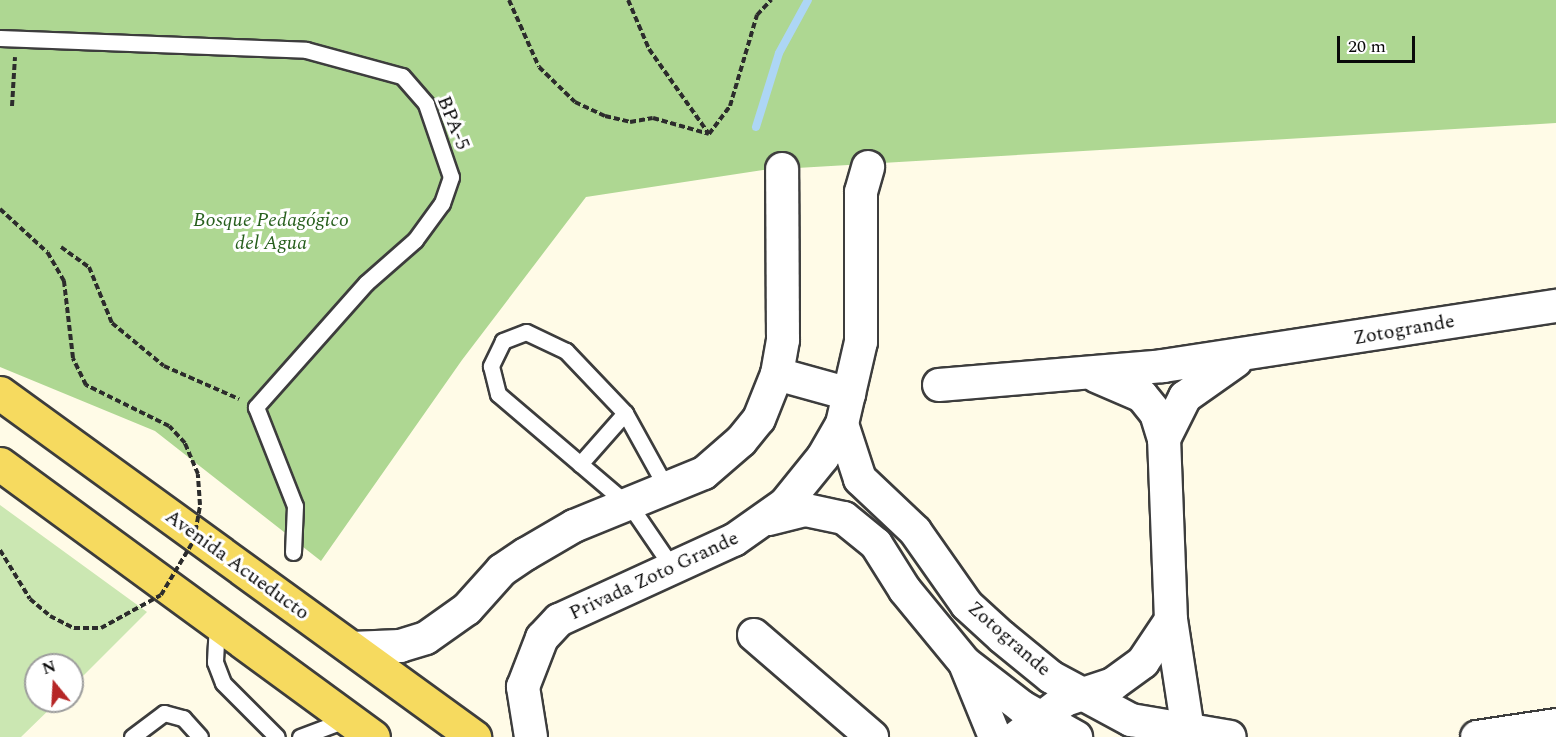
<!DOCTYPE html>
<html>
<head>
<meta charset="utf-8">
<style>
	body { margin:0 }
	#map { position:relative; width:1556px; height:737px; overflow:hidden; background:#fffbe7; font-family:Spectral,serif }
	div>[style] { position:absolute }
	.green>* { inset:0; background:#cbe7b2 }
	.forest>* { inset:0; background:#aed792 }
	.stream>* { height:8px; margin:-4px; padding:0 4px; transform-origin:4px; border-radius:4px; background:#add6f5 }
	.path>* { height:4px; margin-top:-2px; transform-origin:0; background:repeating-linear-gradient(90deg,#2c2c2c 0 6px,transparent 0 9px) }
	.roads { filter:drop-shadow(2px 0 #3d3d3d) drop-shadow(-2px 0 #3d3d3d) drop-shadow(0 2px #3d3d3d) drop-shadow(0 -2px #3d3d3d) }
	.lane>* { height:15px; margin:-7.5px; padding:0 7.5px; transform-origin:7.5px; border-radius:7.5px; background:#fff }
	.street>* { height:32px; margin:-16px; padding:0 16px; transform-origin:16px; border-radius:16px; background:#fff }
	.primary>* { height:33px; margin:-16.5px; padding:0 16.5px; transform-origin:16.5px; border-radius:16.5px; background:#f6da5f }
	.path-bridge>* { height:4px; margin-top:-2px; transform-origin:0; background:repeating-linear-gradient(90deg,#2c2c2c 0 6px,transparent 0 9px) }
	span { translate:-50% -50%; white-space:nowrap; text-align:center; line-height:1.15; -webkit-text-stroke:6px #fff; paint-order:stroke }
	.street-label { font-size:20px; color:#0a0a0a }
	.park-label { font-size:20px; color:#275f1d; font-style:italic }
	.north { position:absolute; left:24px; top:653px; width:60px; height:60px; box-sizing:border-box; background:#fff; border:2px solid #9d9d9d; border-radius:50%; rotate:342deg; font-size:16px; font-weight:700; line-height:24px; text-align:center; color:#0a0a0a }
	.north::after { content:''; display:block; margin:auto; width:21px; height:27px; background:#b62626; clip-path:polygon(50% 0,100% 100%,50% 72%,0 100%) }
	.scale { position:absolute; left:1337px; top:36px; width:78px; height:27px; box-sizing:border-box; border:3px solid #0a0a0a; border-top:0; padding-left:8px; font-size:18px; line-height:21px; white-space:nowrap; color:#0a0a0a; -webkit-text-stroke:4px #fff; paint-order:stroke }
</style>
</head>
<body>
<div id="map">
	<div class="green">
		<div style="clip-path:polygon(0 505px,147px 612px,72px 687px,72px 665px,36px 665px,36px 701px,58px 701px,21px 737px,0 737px)"></div>
	</div>
	<div class="forest">
		<div style="clip-path:polygon(0 0,1556px 0,1556px 123px,763px 170px,586px 197px,462px 360px,321px 561px,155px 431px,0 367px)"></div>
	</div>
	<div class="stream">
		<div style="left:756px;top:127px;width:77px;rotate:-72.7deg"></div>
		<div style="left:779px;top:53px;width:60px;rotate:-61.3deg"></div>
	</div>
	<div class="path">
		<div style="left:509px;top:0;width:73px;rotate:65.9deg"></div>
		<div style="left:539px;top:67px;width:50px;rotate:44.2deg"></div>
		<div style="left:575px;top:102px;width:33px;rotate:25deg"></div>
		<div style="left:605px;top:116px;width:26px;rotate:13deg"></div>
		<div style="left:630px;top:122px;width:23px;rotate:-10deg"></div>
		<div style="left:653px;top:118px;width:58px;rotate:15.9deg"></div>
		<div style="left:709px;top:134px;width:35px;rotate:-53deg"></div>
		<div style="left:730px;top:106px;width:95px;rotate:-73.5deg"></div>
		<div style="left:757px;top:15px;width:21px;rotate:-47deg"></div>
		<div style="left:628px;top:0;width:53px;rotate:66.8deg"></div>
		<div style="left:649px;top:49px;width:104px;rotate:54.8deg"></div>
		<div style="left:12px;top:106px;width:49px;rotate:-86.5deg"></div>
		<div style="left:0;top:209px;width:64px;rotate:42.5deg"></div>
		<div style="left:61px;top:247px;width:34px;rotate:36deg"></div>
		<div style="left:89px;top:267px;width:61px;rotate:67.7deg"></div>
		<div style="left:112px;top:323px;width:67px;rotate:39.6deg"></div>
		<div style="left:164px;top:366px;width:82px;rotate:23.7deg"></div>
	</div>
	<div class="roads">
		<div class="lane">
			<div style="left:0;top:38px;width:306px;rotate:2.2deg"></div>
			<div style="left:306px;top:50px;width:99px;rotate:15.2deg"></div>
			<div style="left:402px;top:76px;width:37px;rotate:49deg"></div>
			<div style="left:426px;top:104px;width:77px;rotate:71.1deg"></div>
			<div style="left:451px;top:177px;width:28px;rotate:109deg"></div>
			<div style="left:442px;top:203px;width:46px;rotate:126.1deg"></div>
			<div style="left:415px;top:240px;width:65px;rotate:138.7deg"></div>
			<div style="left:366px;top:283px;width:166px;rotate:131.6deg"></div>
			<div style="left:256px;top:407px;width:106px;rotate:68.5deg"></div>
			<div style="left:295px;top:506px;width:46px;rotate:92.5deg"></div>
			<div style="left:580px;top:464px;width:68px;rotate:-48.6deg"></div>
			<div style="left:667px;top:489px;width:87px;rotate:-118.9deg"></div>
			<div style="left:625px;top:413px;width:86px;rotate:-133.6deg"></div>
			<div style="left:566px;top:351px;width:44px;rotate:-154.6deg"></div>
			<div style="left:526px;top:332px;width:25px;rotate:159deg"></div>
			<div style="left:503px;top:341px;width:28px;rotate:116deg"></div>
			<div style="left:491px;top:366px;width:29px;rotate:76deg"></div>
			<div style="left:498px;top:394px;width:175px;rotate:40.4deg"></div>
			<div style="left:631px;top:507px;width:73px;rotate:55.7deg"></div>
			<div style="left:217px;top:623px;width:39px;rotate:93deg"></div>
			<div style="left:215px;top:662px;width:22px;rotate:69deg"></div>
			<div style="left:223px;top:683px;width:76px;rotate:45deg"></div>
			<div style="left:132px;top:737px;width:40px;rotate:-37deg"></div>
			<div style="left:164px;top:713px;width:20px;rotate:15deg"></div>
			<div style="left:183px;top:718px;width:25px;rotate:48deg"></div>
			<div style="left:300px;top:737px;width:51px;rotate:-20.6deg"></div>
		</div>
		<div class="street">
			<div style="left:777px;top:374px;width:75px;rotate:15.5deg"></div>
			<div style="left:1096px;top:376px;width:50px;rotate:23.5deg"></div>
			<div style="left:1142px;top:396px;width:22px;rotate:51deg"></div>
			<div style="left:1156px;top:413px;width:27px;rotate:73deg"></div>
			<div style="left:939px;top:385px;width:225px;rotate:-4.8deg"></div>
			<div style="left:1163px;top:366px;width:398px;rotate:-8.7deg"></div>
			<div style="left:842px;top:424px;width:58px;rotate:71.9deg"></div>
			<div style="left:860px;top:479px;width:76px;rotate:43.4deg"></div>
			<div style="left:915px;top:531px;width:90px;rotate:54.9deg"></div>
			<div style="left:967px;top:605px;width:47px;rotate:42.4deg"></div>
			<div style="left:1002px;top:637px;width:63px;rotate:39.2deg"></div>
			<div style="left:1051px;top:677px;width:91px;rotate:28.3deg"></div>
			<div style="left:1131px;top:720px;width:100px;rotate:9.7deg"></div>
			<div style="left:769px;top:519px;width:38px;rotate:-14deg"></div>
			<div style="left:806px;top:510px;width:39px;rotate:12deg"></div>
			<div style="left:844px;top:518px;width:41px;rotate:39.1deg"></div>
			<div style="left:876px;top:544px;width:54px;rotate:57.8deg"></div>
			<div style="left:905px;top:590px;width:94px;rotate:50.6deg"></div>
			<div style="left:965px;top:663px;width:72px;rotate:37.7deg"></div>
			<div style="left:1022px;top:707px;width:62px;rotate:29.1deg"></div>
			<div style="left:754px;top:635px;width:156px;rotate:40.8deg"></div>
			<div style="left:351px;top:648px;width:49px;rotate:-2.3deg"></div>
			<div style="left:400px;top:646px;width:27px;rotate:-17deg"></div>
			<div style="left:426px;top:638px;width:50px;rotate:-35.3deg"></div>
			<div style="left:467px;top:609px;width:52px;rotate:-48.1deg"></div>
			<div style="left:502px;top:570px;width:29px;rotate:-34deg"></div>
			<div style="left:526px;top:554px;width:56px;rotate:-30.3deg"></div>
			<div style="left:574px;top:526px;width:140px;rotate:-22.2deg"></div>
			<div style="left:704px;top:473px;width:49px;rotate:-40.9deg"></div>
			<div style="left:741px;top:441px;width:28px;rotate:-51deg"></div>
			<div style="left:759px;top:419px;width:48px;rotate:-68.2deg"></div>
			<div style="left:777px;top:374px;width:35px;rotate:-80deg"></div>
			<div style="left:783px;top:340px;width:171px;rotate:-90.3deg"></div>
			<div style="left:966px;top:666px;width:77px;rotate:67.8deg"></div>
			<div style="left:531px;top:737px;width:51px;rotate:-99.1deg"></div>
			<div style="left:523px;top:687px;width:53px;rotate:-68.8deg"></div>
			<div style="left:542px;top:638px;width:25px;rotate:-47deg"></div>
			<div style="left:559px;top:620px;width:192px;rotate:-24.6deg"></div>
			<div style="left:734px;top:540px;width:62px;rotate:-35.2deg"></div>
			<div style="left:785px;top:504px;width:60px;rotate:-51deg"></div>
			<div style="left:823px;top:457px;width:38px;rotate:-60deg"></div>
			<div style="left:842px;top:424px;width:84px;rotate:-77deg"></div>
			<div style="left:861px;top:342px;width:150px;rotate:-90deg"></div>
			<div style="left:861px;top:192px;width:26px;rotate:-74deg"></div>
			<div style="left:1017px;top:737px;width:61px;rotate:-37.6deg"></div>
			<div style="left:1065px;top:700px;width:51px;rotate:-18.4deg"></div>
			<div style="left:1113px;top:684px;width:37px;rotate:-36deg"></div>
			<div style="left:1143px;top:662px;width:50px;rotate:-56.3deg"></div>
			<div style="left:1189px;top:737px;width:118px;rotate:-98.7deg"></div>
			<div style="left:1171px;top:620px;width:181px;rotate:-92.2deg"></div>
			<div style="left:1164px;top:439px;width:47px;rotate:-63.4deg"></div>
			<div style="left:1185px;top:397px;width:62px;rotate:-35.2deg"></div>
			<div style="left:1477px;top:737px;width:80px;rotate:-8.6deg"></div>
		</div>
		<div class="primary">
			<div style="left:0;top:393px;width:586px;rotate:35.97deg"></div>
			<div style="left:0;top:464px;width:462px;rotate:36.2deg"></div>
		</div>
	</div>
	<div class="path-bridge">
		<div style="left:0;top:550px;width:57px;rotate:58.5deg"></div>
		<div style="left:30px;top:599px;width:26px;rotate:40deg"></div>
		<div style="left:50px;top:616px;width:27px;rotate:27deg"></div>
		<div style="left:74px;top:628px;width:27px"></div>
		<div style="left:101px;top:628px;width:68px;rotate:-28.8deg"></div>
		<div style="left:161px;top:595px;width:64px;rotate:-59deg"></div>
		<div style="left:194px;top:540px;width:36px;rotate:-80deg"></div>
		<div style="left:200px;top:505px;width:31px;rotate:-94deg"></div>
		<div style="left:198px;top:474px;width:34px;rotate:-113deg"></div>
		<div style="left:185px;top:443px;width:23px;rotate:-133deg"></div>
		<div style="left:169px;top:426px;width:93px;rotate:-153.7deg"></div>
		<div style="left:86px;top:385px;width:30px;rotate:-116deg"></div>
		<div style="left:73px;top:358px;width:78px;rotate:-96.7deg"></div>
		<div style="left:64px;top:281px;width:34px;rotate:-120deg"></div>
	</div>
	<div class="street-label">
		<span style="left:453px;top:123px;rotate:68deg">BPA-5</span>
		<span style="left:1404px;top:330px;rotate:-10deg">Zotogrande</span>
		<span style="left:237px;top:565px;rotate:36deg">Avenida Acueducto</span>
		<span style="left:654px;top:576px;rotate:-25deg">Privada Zoto Grande</span>
		<span style="left:1009px;top:639px;rotate:41deg">Zotogrande</span>
	</div>
	<div class="park-label">
		<span style="left:271px;top:232px">Bosque Pedagógico<br>del Agua</span>
	</div>
	<div class="north">N</div>
	<div class="scale">20 m</div>
</div>
</body>
</html>
